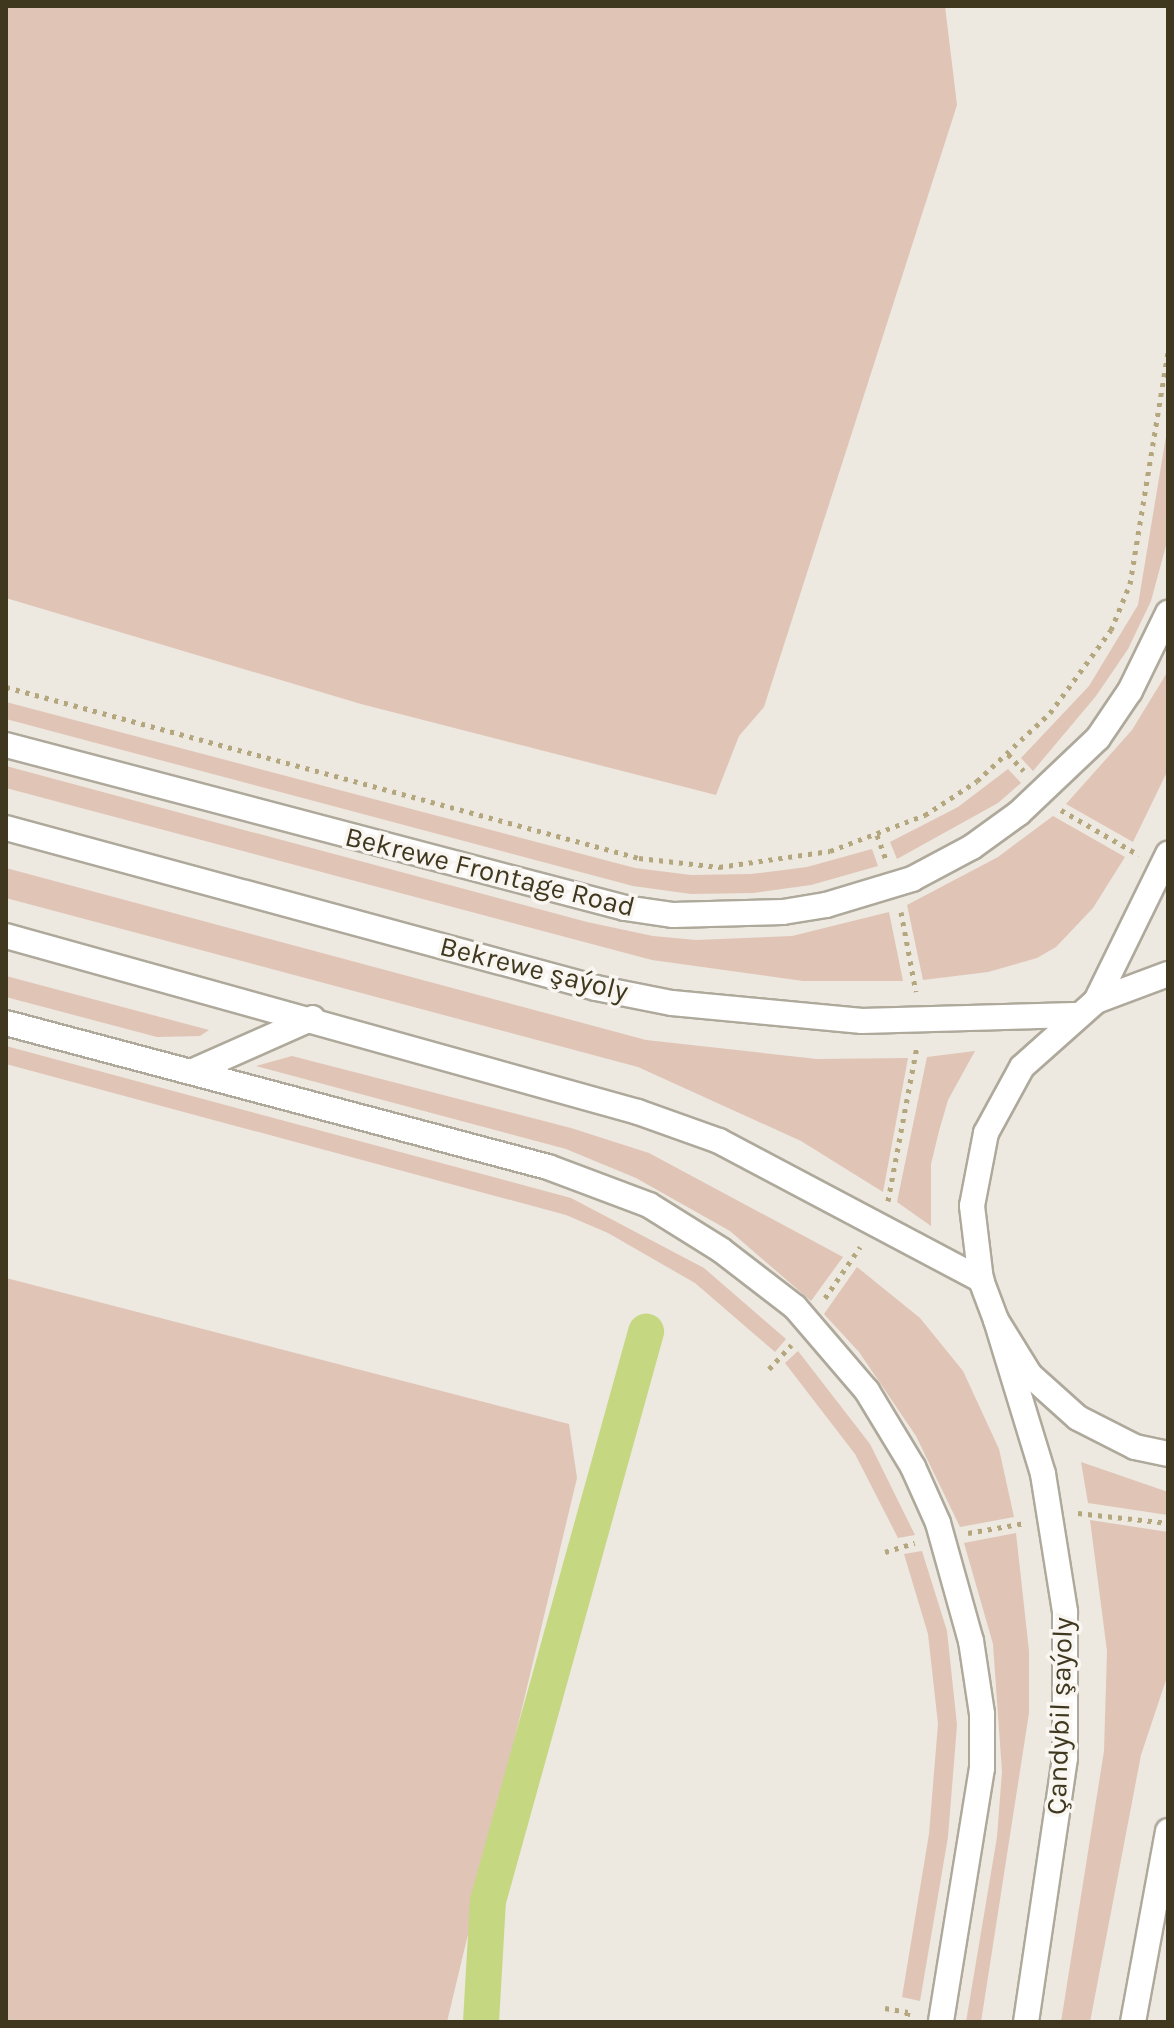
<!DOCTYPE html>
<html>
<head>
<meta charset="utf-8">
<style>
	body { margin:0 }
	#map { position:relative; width:1174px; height:2028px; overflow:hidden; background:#ede8e0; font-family:Karla,sans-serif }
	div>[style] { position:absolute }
	.green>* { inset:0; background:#e0c4b6 }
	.canal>* { height:36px; margin:-18px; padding:0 18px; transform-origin:18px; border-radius:18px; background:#c5d881 }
	.path>* { height:5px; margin-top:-2.5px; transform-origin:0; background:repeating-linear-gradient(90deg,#b4a67d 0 4px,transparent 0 10px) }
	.roads { filter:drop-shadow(2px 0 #aea99b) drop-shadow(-2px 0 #aea99b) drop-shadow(0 2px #aea99b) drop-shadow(0 -2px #aea99b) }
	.street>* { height:24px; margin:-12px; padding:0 12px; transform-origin:12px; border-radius:12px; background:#fff }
	.secondary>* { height:24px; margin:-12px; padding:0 12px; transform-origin:12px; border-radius:12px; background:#fff }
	span { translate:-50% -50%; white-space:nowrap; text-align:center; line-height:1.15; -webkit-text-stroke:7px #f9f5f1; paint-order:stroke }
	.street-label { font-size:28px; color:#3f381f }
	.frame { position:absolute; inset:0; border:8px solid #3f381f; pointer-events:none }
</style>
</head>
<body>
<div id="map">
	<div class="green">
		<div style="clip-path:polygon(6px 6px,945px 6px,957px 105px,764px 707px,739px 736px,716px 795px,361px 704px,6px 598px)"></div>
		<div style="clip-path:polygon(1168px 424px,1168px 538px,1151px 601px,1128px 649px,1096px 696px,1033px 771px,1021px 758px,1089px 686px,1138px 605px)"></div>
		<div style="clip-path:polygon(1168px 671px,1168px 770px,1133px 842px,1066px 804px,1132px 730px)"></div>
		<div style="clip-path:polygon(6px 702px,635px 868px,691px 875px,751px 874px,807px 867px,872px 849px,878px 866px,811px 885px,753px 893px,691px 894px,633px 886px,6px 719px)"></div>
		<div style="clip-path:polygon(6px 766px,587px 922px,653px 936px,696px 940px,792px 936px,889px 912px,903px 981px,803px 981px,652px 960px,6px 788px)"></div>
		<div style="clip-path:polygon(1008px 769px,1021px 783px,998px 803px,897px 859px,890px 842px,958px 807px)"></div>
		<div style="clip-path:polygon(1053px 816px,1125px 857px,1093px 908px,1056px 947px,1037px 958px,988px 972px,923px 980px,907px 905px,998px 857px)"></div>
		<div style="clip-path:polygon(6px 868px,646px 1040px,817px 1059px,908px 1058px,883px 1192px,801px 1141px,638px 1067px,6px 898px)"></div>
		<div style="clip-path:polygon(6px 976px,209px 1030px,200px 1036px,157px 1037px,6px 997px)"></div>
		<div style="clip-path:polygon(6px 1046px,571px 1198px,704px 1268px,786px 1339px,775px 1352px,695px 1283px,608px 1233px,566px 1215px,6px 1064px)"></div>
		<div style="clip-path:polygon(975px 1051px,948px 1100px,939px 1131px,931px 1164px,931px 1226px,897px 1202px,927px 1057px)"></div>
		<div style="clip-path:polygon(292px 1056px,571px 1128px,649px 1153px,843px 1257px,811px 1301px,730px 1231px,636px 1178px,566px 1149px,256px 1066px)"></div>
		<div style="clip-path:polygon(857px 1267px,920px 1318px,963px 1371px,999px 1449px,1014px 1517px,960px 1527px,916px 1436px,859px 1352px,824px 1314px)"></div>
		<div style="clip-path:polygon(6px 1278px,569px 1424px,577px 1478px,447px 2022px,6px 2022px)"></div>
		<div style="clip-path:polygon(798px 1351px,870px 1444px,915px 1535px,898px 1538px,855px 1454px,785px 1363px)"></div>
		<div style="clip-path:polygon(1081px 1462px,1168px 1492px,1168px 1515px,1088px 1503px)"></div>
		<div style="clip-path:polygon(1090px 1520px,1168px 1532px,1168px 1674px,1141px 1755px,1090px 2022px,1061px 2022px,1104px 1751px,1107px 1651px)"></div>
		<div style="clip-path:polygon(1016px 1533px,1029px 1651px,1029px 1713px,981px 2022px,966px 2022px,997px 1837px,1002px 1772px,993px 1644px,964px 1543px)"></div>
		<div style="clip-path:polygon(922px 1551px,947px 1631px,957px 1725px,948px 1837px,920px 2001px,902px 1997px,929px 1834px,938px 1724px,928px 1634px,904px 1554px)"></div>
	</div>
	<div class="canal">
		<div style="left:481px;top:2022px;width:121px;rotate:-86.7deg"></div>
		<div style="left:488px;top:1901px;width:591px;rotate:-74.48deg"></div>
	</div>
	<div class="path">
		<div style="left:6px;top:687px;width:656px;rotate:15.12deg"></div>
		<div style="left:639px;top:858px;width:81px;rotate:6.4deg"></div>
		<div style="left:719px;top:867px;width:112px;rotate:-8.2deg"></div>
		<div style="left:830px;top:851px;width:102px;rotate:-20.8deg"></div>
		<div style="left:925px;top:815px;width:62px;rotate:-33.2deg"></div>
		<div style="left:977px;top:781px;width:100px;rotate:-43deg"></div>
		<div style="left:1050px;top:713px;width:103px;rotate:-53.7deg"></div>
		<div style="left:1111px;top:630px;width:50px;rotate:-67.6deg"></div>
		<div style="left:1130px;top:584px;width:235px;rotate:-80.7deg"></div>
		<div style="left:1008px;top:754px;width:23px;rotate:47deg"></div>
		<div style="left:1061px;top:810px;width:90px;rotate:30deg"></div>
		<div style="left:877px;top:835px;width:27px;rotate:70deg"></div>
		<div style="left:901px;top:912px;width:81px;rotate:79.4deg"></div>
		<div style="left:888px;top:1201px;width:158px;rotate:-79.4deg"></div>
		<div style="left:825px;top:1298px;width:62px;rotate:-55.5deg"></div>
		<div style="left:769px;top:1369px;width:33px;rotate:-47deg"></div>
		<div style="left:1078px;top:1513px;width:91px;rotate:6.3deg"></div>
		<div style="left:968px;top:1533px;width:58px;rotate:-10deg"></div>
		<div style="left:885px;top:1552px;width:31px;rotate:-17deg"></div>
		<div style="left:885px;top:2008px;width:23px;rotate:10deg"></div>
		<div style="left:908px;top:2012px;width:10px;rotate:101deg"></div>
	</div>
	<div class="roads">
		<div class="street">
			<div style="left:6px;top:745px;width:640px;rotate:14.75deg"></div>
			<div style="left:625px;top:908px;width:49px;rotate:8.3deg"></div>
			<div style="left:673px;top:915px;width:110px;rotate:-1.6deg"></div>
			<div style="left:783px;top:912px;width:44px;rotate:-9.2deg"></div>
			<div style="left:826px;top:905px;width:90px;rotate:-16.8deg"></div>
			<div style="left:912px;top:879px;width:68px;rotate:-28.1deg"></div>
			<div style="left:972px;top:847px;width:58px;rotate:-35.9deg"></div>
			<div style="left:1019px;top:813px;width:109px;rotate:-43.5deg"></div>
			<div style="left:1098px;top:738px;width:57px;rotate:-55.8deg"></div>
			<div style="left:1130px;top:691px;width:87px;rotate:-64deg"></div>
			<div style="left:6px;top:1023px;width:561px;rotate:14.88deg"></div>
			<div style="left:548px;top:1167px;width:108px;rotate:20.6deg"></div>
			<div style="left:649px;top:1205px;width:85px;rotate:32deg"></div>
			<div style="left:721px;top:1250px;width:93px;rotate:37.6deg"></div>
			<div style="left:795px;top:1307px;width:111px;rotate:49.4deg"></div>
			<div style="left:867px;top:1391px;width:89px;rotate:58.8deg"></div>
			<div style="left:913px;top:1467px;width:61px;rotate:65.9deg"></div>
			<div style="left:938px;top:1523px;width:123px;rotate:74.4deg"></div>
			<div style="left:971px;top:1641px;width:74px;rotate:81.4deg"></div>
			<div style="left:982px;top:1714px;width:54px;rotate:90deg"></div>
			<div style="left:982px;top:1768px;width:257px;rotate:99.2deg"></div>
		</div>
		<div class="secondary">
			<div style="left:6px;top:828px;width:611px;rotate:15.17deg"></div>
			<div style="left:596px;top:988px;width:77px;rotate:11.2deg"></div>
			<div style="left:672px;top:1003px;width:191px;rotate:5.4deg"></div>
			<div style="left:862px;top:1021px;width:213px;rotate:-1.6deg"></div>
			<div style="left:6px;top:936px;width:656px;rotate:15.56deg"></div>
			<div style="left:638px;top:1112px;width:86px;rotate:19.7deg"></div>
			<div style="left:719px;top:1141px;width:297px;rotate:27.9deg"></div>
			<div style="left:1168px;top:974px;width:77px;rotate:159.4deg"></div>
			<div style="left:1096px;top:1001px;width:99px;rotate:138.3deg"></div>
			<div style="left:1022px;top:1067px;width:75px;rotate:118.6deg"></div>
			<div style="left:986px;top:1133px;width:74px;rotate:100.9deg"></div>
			<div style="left:972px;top:1206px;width:75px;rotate:83.1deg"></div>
			<div style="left:981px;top:1280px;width:43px;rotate:69.4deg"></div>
			<div style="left:996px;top:1320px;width:65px;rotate:58.3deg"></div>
			<div style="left:1030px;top:1375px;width:64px;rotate:41.9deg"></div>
			<div style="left:1078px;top:1418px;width:64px;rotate:27deg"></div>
			<div style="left:1135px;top:1447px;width:34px;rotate:12deg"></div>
			<div style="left:1096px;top:1001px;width:164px;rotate:-63.9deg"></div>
			<div style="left:191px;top:1072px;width:133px;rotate:-23.9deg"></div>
			<div style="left:996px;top:1320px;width:161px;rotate:73deg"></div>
			<div style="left:1043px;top:1474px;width:140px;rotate:80.9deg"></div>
			<div style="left:1065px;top:1612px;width:146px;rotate:90deg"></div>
			<div style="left:1065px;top:1758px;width:267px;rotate:98.4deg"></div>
			<div style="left:1133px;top:2022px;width:194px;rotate:-79.6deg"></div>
		</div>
	</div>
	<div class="street-label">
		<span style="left:490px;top:872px;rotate:14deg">Bekrewe Frontage Road</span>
		<span style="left:534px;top:969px;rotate:14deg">Bekrewe şaýoly</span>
		<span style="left:1060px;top:1716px;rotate:-88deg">Çandybil şaýoly</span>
	</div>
	<div class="frame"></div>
</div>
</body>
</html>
